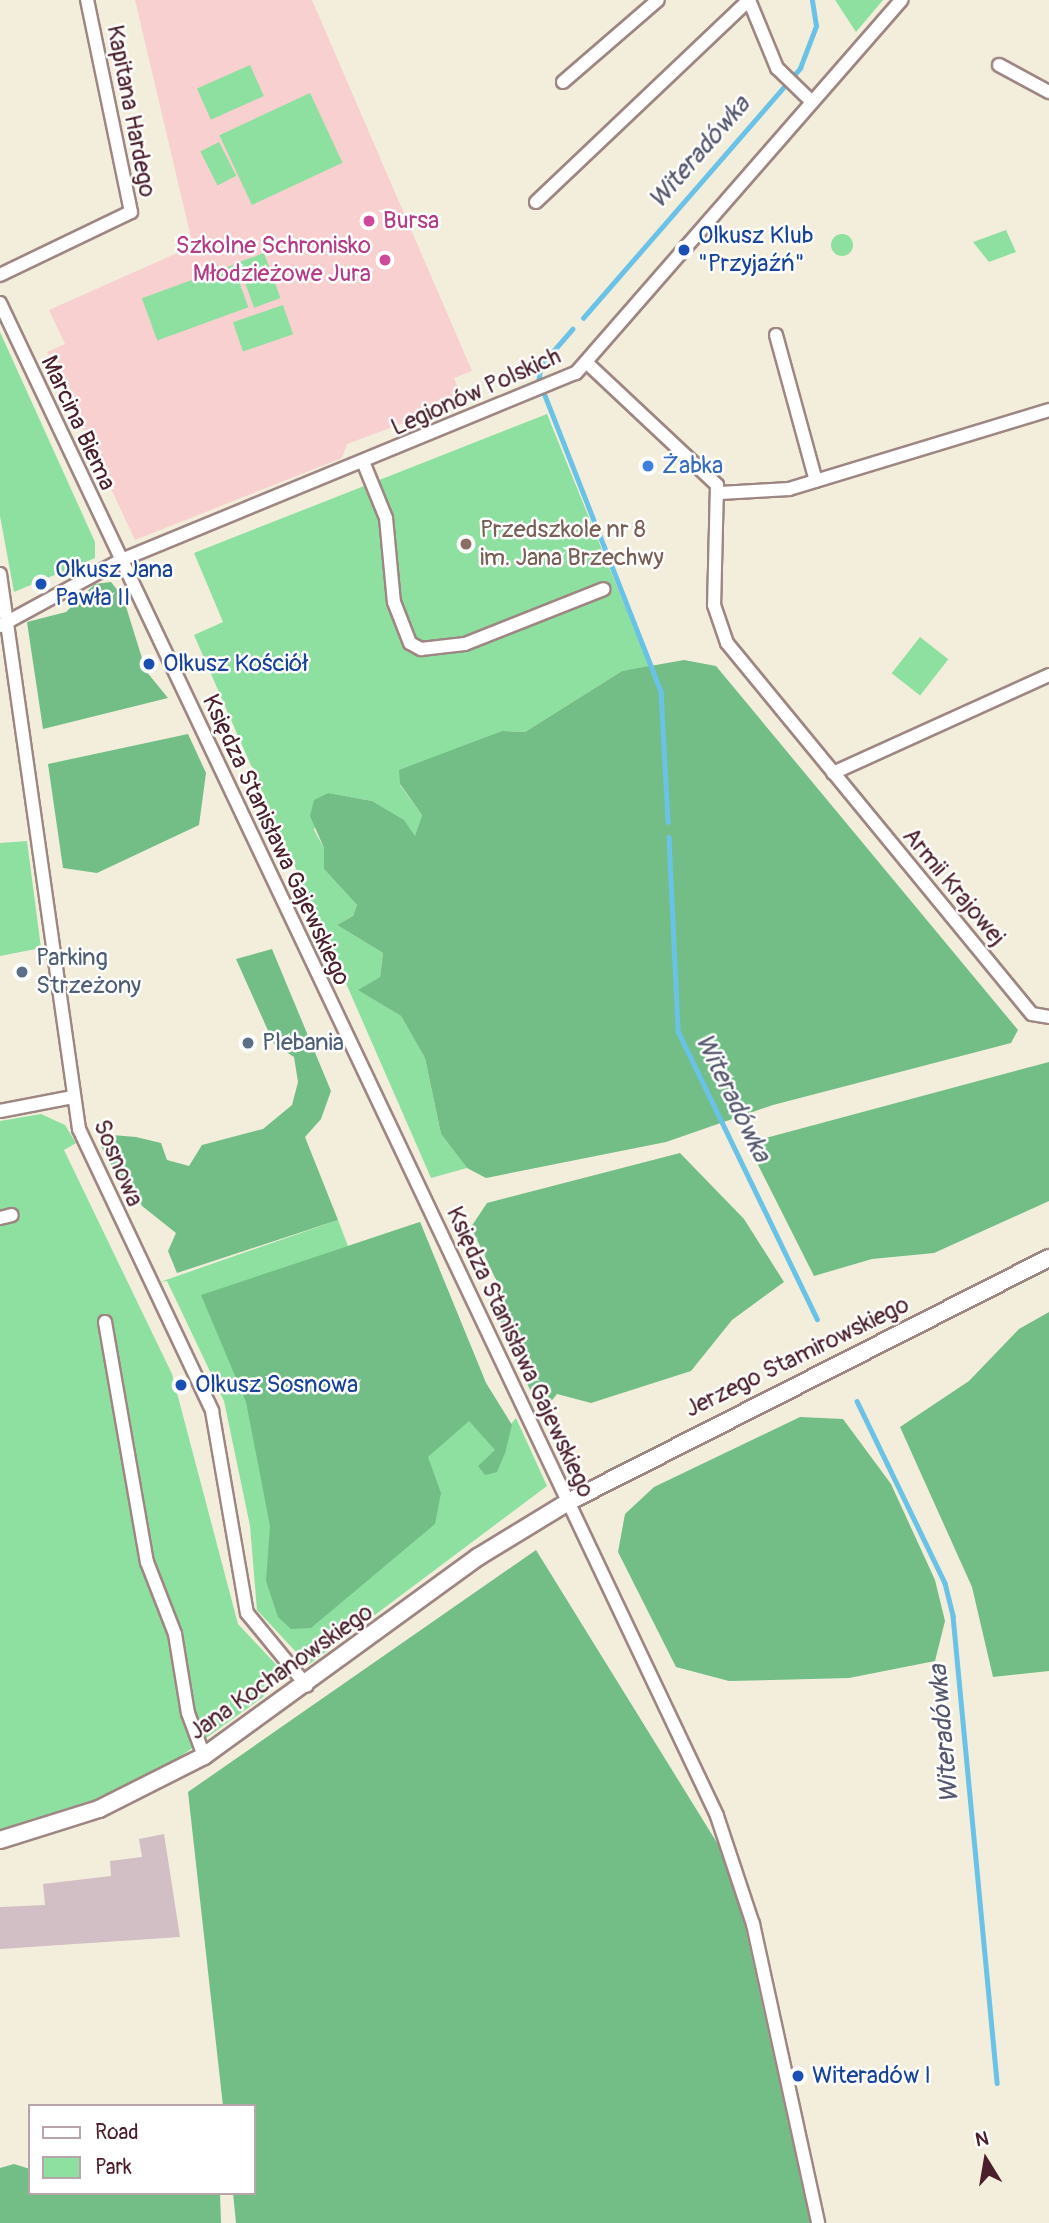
<!DOCTYPE html>
<html>
<head>
<meta charset="utf-8">
<style>
	body { margin:0 }
	#map { position:relative; width:1049px; height:2223px; overflow:hidden; background:#f3eedb; font-family:Pangolin,sans-serif }
	div>[style] { position:absolute }
	.built>* { inset:0; background:#f7d0cf }
	.industrial>* { inset:0; background:#d2bec5 }
	.green>* { inset:0; background:#8ee0a0; transform-origin:0 0 }
	.round { border-radius:50% }
	.forest>* { inset:0; background:#72be86 }
	.stream>* { height:4.5px; margin:-2.25px; padding:0 2.25px; transform-origin:2.25px; border-radius:2.25px; background:#6ac2e7 }
	.roads { filter:drop-shadow(2px 0 #9e8683) drop-shadow(-2px 0 #9e8683) drop-shadow(0 2px #9e8683) drop-shadow(0 -2px #9e8683) }
	.minor>* { height:12px; margin:-6px; padding:0 6px; transform-origin:6px; border-radius:6px; background:#fff }
	.major>* { height:16px; margin:-8px; padding:0 8px; transform-origin:8px; border-radius:8px; background:#fff }
	.dots>* { width:19px; height:19px; translate:-50% -50%; box-sizing:border-box; border:4px solid #fff; border-radius:50% }
	span { translate:-50% -50%; white-space:nowrap; text-align:center; line-height:1.15; -webkit-text-stroke:5px #fff; paint-order:stroke }
	.street-label { font-size:24px; color:#4a1f2b }
	.hotel-label { font-size:24px; color:#b23c85 }
	.left { translate:0 -50%; text-align:left }
	.right { translate:-100% -50%; text-align:right }
	.transit-label { font-size:24px; color:#164399 }
	.shop-label { font-size:24px; color:#366cbe }
	.education-label { font-size:24px; color:#785e54 }
	.service-label { font-size:24px; color:#4e5e75 }
	.water-label { font-size:26px; color:#55586d; font-style:italic }
	.legend { position:absolute; left:28px; top:2104px; width:228px; height:91px; box-sizing:border-box; background:#fff; border:2px solid #b7a5aa; margin:0; padding:9px 12px; list-style:none; font-size:21px; color:#4a1f2b }
	.legend li { display:flex; align-items:center; gap:14px; height:35px }
	.legend b { width:35px; border:2px solid #b7a5aa }
	.north { position:absolute; left:951px; top:2125px; width:70px; height:70px; -webkit-text-stroke:5px #fff; paint-order:stroke; rotate:349deg; font-size:19px; font-weight:700; line-height:28px; text-align:center; color:#4a1f2b }
	.north::after { content:''; display:block; margin:auto; width:24px; height:32px; background:#4a1f2b; clip-path:polygon(50% 0,100% 100%,50% 72%,0 100%) }
</style>
</head>
<body>
<div id="map">
	<div class="built">
		<div style="clip-path:polygon(135px 0,312px 0,472px 371px,454px 378px,463px 401px,347px 444px,342px 458px,135px 540px,47px 352px,65px 344px,49px 310px,193px 246px)"></div>
	</div>
	<div class="industrial">
		<div style="clip-path:polygon(164px 1834px,180px 1937px,0 1949px,0 1907px,45px 1905px,43px 1884px,111px 1876px,110px 1861px,142px 1857px,139px 1839px)"></div>
	</div>
	<div class="green">
		<div style="clip-path:polygon(835px 0,883px 0,856px 32px)"></div>
		<div style="left:250px;top:65px;width:34px;height:58px;rotate:66deg"></div>
		<div style="left:310px;top:93px;width:77px;height:100px;rotate:65deg"></div>
		<div style="left:219px;top:142px;width:38px;height:21px;rotate:63deg"></div>
		<div style="clip-path:polygon(1006px 230px,1016px 252px,989px 262px,973px 242px)"></div>
		<div class="round" style="left:831px;top:234px;width:22px;height:22px"></div>
		<div style="left:264px;top:253px;width:48px;height:28px;rotate:70deg"></div>
		<div style="left:233px;top:265px;width:45px;height:97px;rotate:70deg"></div>
		<div style="left:283px;top:305px;width:31px;height:53px;rotate:71deg"></div>
		<div style="clip-path:polygon(0 332px,95px 542px,95px 558px,14px 592px,0 516px)"></div>
		<div style="clip-path:polygon(547px 414px,650px 668px,622px 671px,525px 732px,502px 731px,453px 751px,400px 785px,422px 815px,415px 837px,403px 820px,372px 801px,327px 793px,314px 830px,324px 848px,324px 869px,357px 905px,353px 916px,337px 925px,383px 953px,380px 977px,359px 990px,401px 1016px,425px 1058px,441px 1134px,467px 1168px,431px 1178px,194px 635px,223px 622px,194px 553px)"></div>
		<div style="left:920px;top:637px;width:36px;height:46px;rotate:38deg"></div>
		<div style="clip-path:polygon(27px 841px,41px 948px,0 956px,0 843px)"></div>
		<div style="clip-path:polygon(41px 1114px,65px 1125px,76px 1143px,64px 1150px,172px 1374px,238px 1624px,283px 1672px,263px 1697px,166px 1767px,94px 1802px,0 1832px,0 1121px)"></div>
		<div style="clip-path:polygon(338px 1220px,348px 1246px,420px 1222px,486px 1383px,511px 1424px,516px 1418px,547px 1486px,308px 1665px,257px 1610px,250px 1526px,224px 1401px,167px 1281px,160px 1282px)"></div>
	</div>
	<div class="forest">
		<div style="clip-path:polygon(111px 582px,123px 597px,146px 671px,168px 698px,43px 729px,27px 622px,66px 612px,95px 584px)"></div>
		<div style="clip-path:polygon(684px 660px,716px 666px,1018px 1030px,1011px 1043px,773px 1105px,666px 1142px,486px 1178px,467px 1168px,441px 1134px,425px 1058px,401px 1016px,358px 990px,380px 977px,383px 953px,337px 925px,353px 916px,357px 905px,324px 869px,324px 848px,310px 816px,314px 800px,328px 793px,372px 801px,404px 820px,415px 836px,422px 815px,400px 784px,399px 770px,502px 731px,525px 732px,622px 671px)"></div>
		<div style="clip-path:polygon(188px 734px,206px 773px,199px 825px,97px 873px,63px 868px,48px 764px)"></div>
		<div style="clip-path:polygon(272px 949px,331px 1091px,321px 1119px,305px 1137px,338px 1220px,177px 1273px,168px 1251px,176px 1233px,127px 1194px,101px 1146px,112px 1135px,136px 1137px,161px 1143px,167px 1160px,189px 1166px,202px 1145px,263px 1129px,292px 1105px,298px 1082px,294px 1057px,274px 1044px,236px 959px)"></div>
		<div style="clip-path:polygon(1049px 1062px,1049px 1201px,934px 1253px,872px 1259px,814px 1276px,747px 1143px)"></div>
		<div style="clip-path:polygon(680px 1153px,744px 1219px,784px 1282px,732px 1320px,691px 1371px,591px 1403px,557px 1394px,541px 1414px,502px 1328px,497px 1282px,471px 1227px,487px 1203px)"></div>
		<div style="clip-path:polygon(420px 1222px,486px 1383px,512px 1425px,505px 1453px,497px 1472px,485px 1475px,478px 1466px,495px 1450px,469px 1421px,428px 1457px,441px 1493px,435px 1524px,311px 1628px,291px 1629px,278px 1617px,266px 1581px,270px 1526px,246px 1402px,201px 1295px)"></div>
		<div style="clip-path:polygon(1049px 1312px,1049px 1671px,993px 1677px,972px 1587px,900px 1427px,969px 1381px,1019px 1329px)"></div>
		<div style="clip-path:polygon(800px 1417px,843px 1419px,891px 1484px,935px 1580px,945px 1621px,935px 1661px,849px 1678px,729px 1681px,676px 1667px,618px 1552px,625px 1514px,654px 1487px)"></div>
		<div style="clip-path:polygon(536px 1550px,732px 1867px,810px 2223px,236px 2223px,233px 2193px,254px 2193px,254px 2106px,223px 2106px,188px 1792px)"></div>
		<div style="clip-path:polygon(14px 2164px,30px 2169px,30px 2193px,220px 2193px,221px 2223px,0 2223px,0 2168px)"></div>
	</div>
	<div class="stream">
		<div style="left:583px;top:318px;width:331px;rotate:-49deg"></div>
		<div style="left:800px;top:68px;width:45px;rotate:-69.1deg"></div>
		<div style="left:816px;top:26px;width:26px;rotate:-99deg"></div>
		<div style="left:573px;top:329px;width:49px;rotate:130.9deg"></div>
		<div style="left:541px;top:366px;width:14px;rotate:98deg"></div>
		<div style="left:539px;top:380px;width:334px;rotate:68.6deg"></div>
		<div style="left:661px;top:691px;width:131px;rotate:86.9deg"></div>
		<div style="left:669px;top:837px;width:194px;rotate:87.3deg"></div>
		<div style="left:678px;top:1031px;width:320px;rotate:64.2deg"></div>
		<div style="left:857px;top:1401px;width:202px;rotate:64.2deg"></div>
		<div style="left:945px;top:1583px;width:34px;rotate:76deg"></div>
		<div style="left:953px;top:1616px;width:469px;rotate:84.6deg"></div>
	</div>
	<div class="roads">
		<div class="minor">
			<div style="left:749px;top:0;width:74px;rotate:67.6deg"></div>
			<div style="left:777px;top:68px;width:47px;rotate:44.1deg"></div>
			<div style="left:999px;top:65px;width:57px;rotate:28.4deg"></div>
			<div style="left:563px;top:82px;width:125px;rotate:-40.8deg"></div>
			<div style="left:536px;top:202px;width:294px;rotate:-43.5deg"></div>
			<div style="left:0;top:275px;width:145px;rotate:-25.7deg"></div>
			<div style="left:131px;top:212px;width:217px;rotate:-101.7deg"></div>
			<div style="left:0;top:303px;width:1674px;rotate:64.64deg"></div>
			<div style="left:717px;top:1816px;width:114px;rotate:71.6deg"></div>
			<div style="left:753px;top:1924px;width:306px;rotate:77.7deg"></div>
			<div style="left:776px;top:335px;width:151px;rotate:74.7deg"></div>
			<div style="left:586px;top:362px;width:180px;rotate:43.2deg"></div>
			<div style="left:717px;top:485px;width:120px;rotate:91.4deg"></div>
			<div style="left:714px;top:605px;width:40px;rotate:71.1deg"></div>
			<div style="left:727px;top:643px;width:480px;rotate:50.6deg"></div>
			<div style="left:1032px;top:1014px;width:17px;rotate:10deg"></div>
			<div style="left:364px;top:464px;width:58px;rotate:67.8deg"></div>
			<div style="left:386px;top:518px;width:84px;rotate:84.6deg"></div>
			<div style="left:394px;top:602px;width:44px;rotate:68.7deg"></div>
			<div style="left:410px;top:643px;width:13px;rotate:29deg"></div>
			<div style="left:421px;top:649px;width:44px;rotate:-6.5deg"></div>
			<div style="left:465px;top:644px;width:149px;rotate:-21.6deg"></div>
			<div style="left:720px;top:493px;width:69px;rotate:-3.3deg"></div>
			<div style="left:789px;top:489px;width:272px;rotate:-16.9deg"></div>
			<div style="left:0;top:574px;width:561px;rotate:81.9deg"></div>
			<div style="left:79px;top:1129px;width:312px;rotate:64.7deg"></div>
			<div style="left:212px;top:1411px;width:205px;rotate:80.2deg"></div>
			<div style="left:247px;top:1613px;width:94px;rotate:50.6deg"></div>
			<div style="left:0;top:626px;width:136px;rotate:-28.6deg"></div>
			<div style="left:119px;top:561px;width:494px;rotate:-22.4deg"></div>
			<div style="left:576px;top:373px;width:495px;rotate:-48.9deg"></div>
			<div style="left:833px;top:773px;width:237px;rotate:-24.4deg"></div>
			<div style="left:0;top:1111px;width:74px;rotate:-10.9deg"></div>
			<div style="left:0;top:1218px;width:12px;rotate:-14deg"></div>
			<div style="left:105px;top:1322px;width:244px;rotate:80.1deg"></div>
			<div style="left:147px;top:1562px;width:77px;rotate:68.7deg"></div>
			<div style="left:175px;top:1634px;width:80px;rotate:80.7deg"></div>
			<div style="left:188px;top:1713px;width:46px;rotate:69.6deg"></div>
		</div>
		<div class="major">
			<div style="left:0;top:1840px;width:104px;rotate:-17.4deg"></div>
			<div style="left:99px;top:1809px;width:118px;rotate:-26.8deg"></div>
			<div style="left:204px;top:1756px;width:339px;rotate:-36deg"></div>
			<div style="left:478px;top:1557px;width:105px;rotate:-31.4deg"></div>
			<div style="left:568px;top:1502px;width:539px;rotate:-26.9deg"></div>
		</div>
	</div>
	<div class="dots">
		<div style="left:369px;top:221px;background:#d1479c"></div>
		<div style="left:684px;top:250px;background:#1a4fb4"></div>
		<div style="left:385px;top:260px;background:#d1479c"></div>
		<div style="left:648px;top:466px;background:#3f7fe0"></div>
		<div style="left:466px;top:544px;background:#8d6e63"></div>
		<div style="left:41px;top:584px;background:#1a4fb4"></div>
		<div style="left:149px;top:664px;background:#1a4fb4"></div>
		<div style="left:22px;top:972px;background:#5c6f8a"></div>
		<div style="left:248px;top:1043px;background:#5c6f8a"></div>
		<div style="left:181px;top:1385px;background:#1a4fb4"></div>
		<div style="left:798px;top:2076px;background:#1a4fb4"></div>
	</div>
	<div class="street-label">
		<span style="left:131px;top:111px;rotate:79deg">Kapitana Hardego</span>
		<span style="left:476px;top:392px;rotate:-24deg">Legionów Polskich</span>
		<span style="left:78px;top:423px;rotate:65deg">Marcina Biema</span>
		<span style="left:276px;top:840px;rotate:65deg">Księdza Stanisława Gajewskiego</span>
		<span style="left:954px;top:887px;rotate:50deg">Armii Krajowej</span>
		<span style="left:118px;top:1163px;rotate:67deg">Sosnowa</span>
		<span style="left:520px;top:1352px;rotate:65deg">Księdza Stanisława Gajewskiego</span>
		<span style="left:797px;top:1357px;rotate:-26deg">Jerzego Stamirowskiego</span>
		<span style="left:281px;top:1672px;rotate:-35deg">Jana Kochanowskiego</span>
	</div>
	<div class="hotel-label">
		<span class="left" style="left:383px;top:221px">Bursa</span>
		<span class="right" style="left:371px;top:260px">Szkolne Schronisko<br>Młodzieżowe Jura</span>
	</div>
	<div class="transit-label">
		<span class="left" style="left:698px;top:250px">Olkusz Klub<br>"Przyjaźń"</span>
		<span class="left" style="left:55px;top:584px">Olkusz Jana<br>Pawła II</span>
		<span class="left" style="left:163px;top:664px">Olkusz Kościół</span>
		<span class="left" style="left:195px;top:1385px">Olkusz Sosnowa</span>
		<span class="left" style="left:812px;top:2076px">Witeradów I</span>
	</div>
	<div class="shop-label">
		<span class="left" style="left:662px;top:466px">Żabka</span>
	</div>
	<div class="education-label">
		<span class="left" style="left:480px;top:544px">Przedszkole nr 8<br>im. Jana Brzechwy</span>
	</div>
	<div class="service-label">
		<span class="left" style="left:36px;top:972px">Parking<br>Strzeżony</span>
		<span class="left" style="left:262px;top:1043px">Plebania</span>
	</div>
	<div class="water-label">
		<span style="left:700px;top:153px;rotate:-49deg">Witeradówka</span>
		<span style="left:732px;top:1098px;rotate:64deg">Witeradówka</span>
		<span style="left:945px;top:1734px;rotate:-95deg">Witeradówka</span>
	</div>
	<ul class="legend">
	<li><b style="height:9px;background:#fff"></b>Road</li>
	<li><b style="height:19px;background:#8ee0a0"></b>Park</li>
	</ul>
	<div class="north">N</div>
</div>
</body>
</html>
